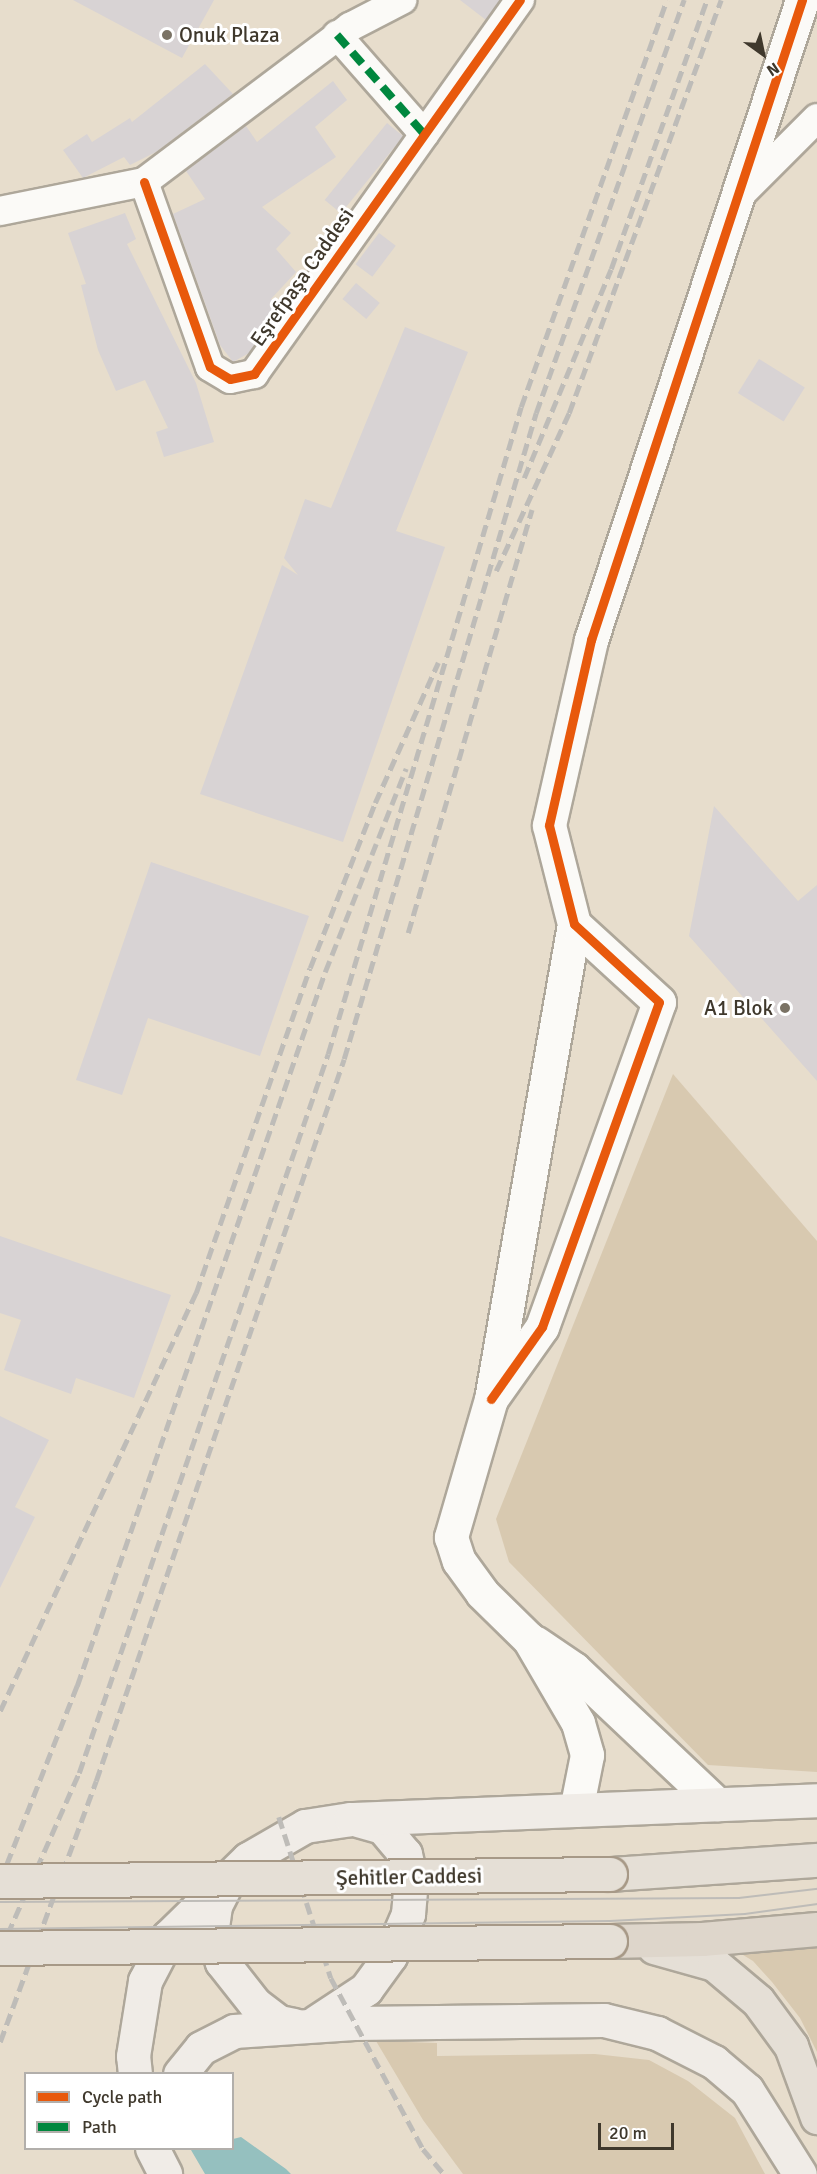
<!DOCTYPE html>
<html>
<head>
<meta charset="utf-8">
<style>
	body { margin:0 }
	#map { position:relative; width:817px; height:2174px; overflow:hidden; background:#e7ddcc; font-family:Signika,sans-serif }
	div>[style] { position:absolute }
	.green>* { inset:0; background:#d8c9b0 }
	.water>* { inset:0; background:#95c0bf }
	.building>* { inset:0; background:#d8d3d4; transform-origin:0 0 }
	.roads { filter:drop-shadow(2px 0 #aea79a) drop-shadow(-2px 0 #aea79a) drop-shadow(0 2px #aea79a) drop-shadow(0 -2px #aea79a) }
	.minor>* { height:28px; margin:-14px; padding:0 14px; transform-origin:14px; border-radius:14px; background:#fbfaf7 }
	.tertiary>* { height:33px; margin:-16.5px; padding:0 16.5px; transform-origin:16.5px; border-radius:16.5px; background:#fbfaf7 }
	.secondary>* { height:33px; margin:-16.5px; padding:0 16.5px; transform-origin:16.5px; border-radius:16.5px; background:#f0ece7 }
	.primary>* { height:33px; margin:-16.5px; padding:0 16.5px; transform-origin:16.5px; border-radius:16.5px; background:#e5dfd6 }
	.trunk>* { height:33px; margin:-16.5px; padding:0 16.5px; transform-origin:16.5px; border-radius:16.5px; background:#ded6cb }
	.tram>* { height:1.5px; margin:-0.75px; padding:0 0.75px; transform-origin:0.75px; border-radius:0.75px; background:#bebcb8 }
	.rail>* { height:4.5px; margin-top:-2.25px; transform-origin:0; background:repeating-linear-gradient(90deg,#bebcb8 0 12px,transparent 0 18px) }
	.bridges { filter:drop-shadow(2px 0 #a79987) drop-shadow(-2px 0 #a79987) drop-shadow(0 2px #a79987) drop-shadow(0 -2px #a79987) }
	.primary-bridge>* { height:33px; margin:-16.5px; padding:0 16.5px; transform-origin:16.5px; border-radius:16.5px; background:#e5dfd6 }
	.quiet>* { height:8px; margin-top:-4px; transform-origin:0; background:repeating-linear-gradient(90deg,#00873e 0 15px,transparent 0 23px) }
	.cycleway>* { height:9px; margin:-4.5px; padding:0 4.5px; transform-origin:4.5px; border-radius:4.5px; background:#e8590c }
	.dots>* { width:16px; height:16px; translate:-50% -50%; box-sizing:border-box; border:3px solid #fff; border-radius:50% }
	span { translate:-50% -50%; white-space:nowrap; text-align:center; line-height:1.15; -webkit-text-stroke:6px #fff; paint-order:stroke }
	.poi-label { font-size:21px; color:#3f382c }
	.left { translate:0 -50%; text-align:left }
	.right { translate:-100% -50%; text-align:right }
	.street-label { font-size:21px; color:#3f382c }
	.legend { position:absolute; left:24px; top:2072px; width:210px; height:78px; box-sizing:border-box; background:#fff; border:2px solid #b2afab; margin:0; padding:8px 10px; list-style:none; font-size:18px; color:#3f382c }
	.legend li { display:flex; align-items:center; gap:12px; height:30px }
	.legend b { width:30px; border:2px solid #b2afab }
	.north { position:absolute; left:733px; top:24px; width:60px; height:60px; -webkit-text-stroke:4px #fff; paint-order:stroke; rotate:147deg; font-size:16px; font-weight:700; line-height:24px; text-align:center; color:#3f382c }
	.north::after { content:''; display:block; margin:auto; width:21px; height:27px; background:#3f382c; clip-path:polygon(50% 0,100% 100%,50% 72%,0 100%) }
	.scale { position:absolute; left:598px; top:2123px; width:76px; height:27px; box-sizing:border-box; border:3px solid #3f382c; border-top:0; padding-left:8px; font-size:18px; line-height:21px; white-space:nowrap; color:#3f382c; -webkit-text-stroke:4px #fff; paint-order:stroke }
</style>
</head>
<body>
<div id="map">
	<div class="green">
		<div style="clip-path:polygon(673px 1074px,817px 1241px,817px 1772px,708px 1765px,509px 1562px,496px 1519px)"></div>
		<div style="clip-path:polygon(817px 1942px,817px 2052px,800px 2018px,772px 1982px,753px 1961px,730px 1947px)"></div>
		<div style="clip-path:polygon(376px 2041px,437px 2043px,437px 2056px,595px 2054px,649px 2060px,688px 2081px,735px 2118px,765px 2174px,463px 2174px,423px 2120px)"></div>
	</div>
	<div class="water">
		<div style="clip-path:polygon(241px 2137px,286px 2169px,291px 2174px,205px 2174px,191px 2150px,232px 2148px,233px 2139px)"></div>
	</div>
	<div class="building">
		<div style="clip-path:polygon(73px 0,214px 0,182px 58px)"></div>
		<div style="clip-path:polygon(460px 0,500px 0,486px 20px)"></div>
		<div style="clip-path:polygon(205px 64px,233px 94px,156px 152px,130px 165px,124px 157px,83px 178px,63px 150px,87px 134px,92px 142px,130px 118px,132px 122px)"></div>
		<div style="clip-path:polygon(333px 81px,347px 100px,315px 127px,336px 157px,262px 207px,291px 233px,276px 249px,296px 272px,271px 299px,280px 305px,259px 332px,261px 335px,249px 353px,233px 362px,220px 345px,173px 214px,205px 199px,186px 171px,246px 126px,257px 142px)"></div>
		<div style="left:387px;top:123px;width:21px;height:99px;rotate:39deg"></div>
		<div style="clip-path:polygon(125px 213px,136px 239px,127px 244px,196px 383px,214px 442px,164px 457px,156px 432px,168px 428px,145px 380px,116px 391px,98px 350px,81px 285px,86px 284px,68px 233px)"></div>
		<div style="left:379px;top:233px;width:21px;height:39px;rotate:37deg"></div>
		<div style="left:356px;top:283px;width:31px;height:21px;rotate:40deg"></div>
		<div style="clip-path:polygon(405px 327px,468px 352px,396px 531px,445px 547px,343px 842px,200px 794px,282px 565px,298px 575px,284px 558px,305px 499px,331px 508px)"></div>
		<div style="left:759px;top:359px;width:54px;height:40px;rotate:32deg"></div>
		<div style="clip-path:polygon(714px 806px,798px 901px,817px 885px,817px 1081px,689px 936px)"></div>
		<div style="clip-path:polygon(151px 862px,309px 916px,260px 1056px,148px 1018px,122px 1095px,76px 1080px)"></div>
		<div style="clip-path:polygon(0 1236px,171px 1295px,134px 1398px,76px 1378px,71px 1394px,4px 1370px,21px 1320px,0 1313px)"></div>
		<div style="clip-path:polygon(0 1416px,49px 1440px,15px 1507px,35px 1517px,0 1588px)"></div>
	</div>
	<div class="roads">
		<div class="minor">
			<div style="left:337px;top:35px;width:132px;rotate:48.7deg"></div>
			<div style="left:144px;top:182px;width:196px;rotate:70.4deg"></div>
			<div style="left:210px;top:367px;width:23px;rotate:31deg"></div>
			<div style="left:230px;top:379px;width:25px;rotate:-12deg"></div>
			<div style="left:254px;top:374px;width:459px;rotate:-54.6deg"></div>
			<div style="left:739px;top:196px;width:110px;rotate:-45deg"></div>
			<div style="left:0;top:211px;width:147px;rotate:-11.4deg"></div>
			<div style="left:144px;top:182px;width:258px;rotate:-37deg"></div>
			<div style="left:350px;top:27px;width:59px;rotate:-27.4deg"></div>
		</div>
		<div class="tertiary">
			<div style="left:574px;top:924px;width:482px;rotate:99.9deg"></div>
			<div style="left:491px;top:1399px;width:144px;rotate:106.2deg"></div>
			<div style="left:451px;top:1537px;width:25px;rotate:72deg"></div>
			<div style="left:459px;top:1561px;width:39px;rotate:54deg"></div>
			<div style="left:482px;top:1593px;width:66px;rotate:44.4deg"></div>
			<div style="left:529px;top:1639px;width:97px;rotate:59.7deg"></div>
			<div style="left:578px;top:1723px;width:33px;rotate:74deg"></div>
			<div style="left:587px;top:1755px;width:56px;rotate:101.3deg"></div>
			<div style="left:491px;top:1399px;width:88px;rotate:-54.7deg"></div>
			<div style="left:542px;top:1327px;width:345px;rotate:-70.2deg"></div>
			<div style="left:659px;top:1002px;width:115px;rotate:-137.5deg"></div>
			<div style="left:574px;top:924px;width:102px;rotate:-104.2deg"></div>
			<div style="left:549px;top:825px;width:190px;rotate:-77.2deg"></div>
			<div style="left:591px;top:640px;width:674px;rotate:-71.75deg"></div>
			<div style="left:536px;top:1643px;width:46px;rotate:34.4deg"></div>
			<div style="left:574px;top:1669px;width:197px;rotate:43.4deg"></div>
		</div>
		<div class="secondary">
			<div style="left:227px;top:1882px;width:27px;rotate:117deg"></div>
			<div style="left:215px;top:1906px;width:22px;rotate:98deg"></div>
			<div style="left:212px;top:1928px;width:35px;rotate:74deg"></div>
			<div style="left:222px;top:1962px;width:53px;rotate:51.8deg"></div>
			<div style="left:255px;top:2004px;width:30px;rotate:37deg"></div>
			<div style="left:279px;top:2022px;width:15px;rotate:11deg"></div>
			<div style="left:316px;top:2022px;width:60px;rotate:-33.4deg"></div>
			<div style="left:366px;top:1989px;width:41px;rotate:-54deg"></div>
			<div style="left:390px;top:1956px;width:46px;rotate:-66.8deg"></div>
			<div style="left:408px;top:1914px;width:34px;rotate:-85deg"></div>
			<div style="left:411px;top:1880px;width:27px;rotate:-103deg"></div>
			<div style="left:405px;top:1854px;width:35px;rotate:-130deg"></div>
			<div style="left:382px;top:1827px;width:25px;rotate:-164deg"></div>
			<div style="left:135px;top:2074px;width:18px;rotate:-96deg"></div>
			<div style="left:133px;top:2056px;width:76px;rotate:-80.9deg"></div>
			<div style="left:145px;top:1981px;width:50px;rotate:-62.4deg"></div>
			<div style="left:168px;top:1937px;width:112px;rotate:-44.3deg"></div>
			<div style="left:248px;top:1859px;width:66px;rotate:-30.1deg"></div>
			<div style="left:305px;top:1826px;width:47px;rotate:-8.7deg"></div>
			<div style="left:351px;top:1819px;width:466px;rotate:-2.3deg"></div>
			<div style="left:180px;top:2074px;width:33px;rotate:-51deg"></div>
			<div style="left:201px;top:2048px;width:37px;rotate:-27deg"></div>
			<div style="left:234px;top:2031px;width:120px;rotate:-3.8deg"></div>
			<div style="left:354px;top:2023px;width:250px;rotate:-0.7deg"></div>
			<div style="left:604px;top:2020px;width:55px;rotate:13.8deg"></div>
			<div style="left:657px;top:2033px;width:64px;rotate:27deg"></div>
			<div style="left:714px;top:2062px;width:43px;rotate:40.3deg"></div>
			<div style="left:747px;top:2090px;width:99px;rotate:57.8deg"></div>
			<div style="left:152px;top:2148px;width:29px;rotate:63deg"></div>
		</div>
		<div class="primary">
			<div style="left:610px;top:1874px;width:207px;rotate:-3.9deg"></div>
			<div style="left:654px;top:1947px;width:62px;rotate:15.8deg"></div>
			<div style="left:714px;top:1964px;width:57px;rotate:40.1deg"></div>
			<div style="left:758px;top:2001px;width:56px;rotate:53.7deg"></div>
			<div style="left:791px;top:2046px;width:76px;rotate:69.9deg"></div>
		</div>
		<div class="trunk">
			<div style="left:610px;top:1941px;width:92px;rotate:-1.2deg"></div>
			<div style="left:702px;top:1939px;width:115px;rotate:-5deg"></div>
		</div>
	</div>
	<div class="tram">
		<div style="left:0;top:1902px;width:739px;rotate:-0.31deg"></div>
		<div style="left:739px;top:1898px;width:79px;rotate:-6.6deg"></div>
		<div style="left:0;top:1929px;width:610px;rotate:-0.75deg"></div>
		<div style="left:610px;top:1921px;width:135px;rotate:-3deg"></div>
		<div style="left:745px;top:1914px;width:73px;rotate:-7.9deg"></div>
	</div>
	<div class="rail">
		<div style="left:524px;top:478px;width:226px;rotate:-67.4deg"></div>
		<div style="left:611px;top:269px;width:286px;rotate:-70.4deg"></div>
		<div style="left:496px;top:571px;width:174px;rotate:-65.2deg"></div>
		<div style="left:569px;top:413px;width:440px;rotate:-69.8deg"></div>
		<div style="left:408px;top:933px;width:441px;rotate:-73.7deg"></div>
		<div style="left:0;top:1711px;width:462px;rotate:-64.9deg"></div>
		<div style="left:196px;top:1293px;width:344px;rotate:-70.7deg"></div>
		<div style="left:310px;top:968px;width:177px;rotate:-68.5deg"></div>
		<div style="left:375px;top:803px;width:154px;rotate:-65.8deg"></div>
		<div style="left:279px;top:1817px;width:169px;rotate:72.1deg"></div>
		<div style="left:331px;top:1978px;width:194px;rotate:61.7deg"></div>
		<div style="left:423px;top:2149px;width:33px;rotate:50deg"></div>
		<div style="left:0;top:1881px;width:210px;rotate:-68.5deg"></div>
		<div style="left:77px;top:1686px;width:756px;rotate:-70.85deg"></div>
		<div style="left:325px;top:972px;width:219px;rotate:-68.3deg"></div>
		<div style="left:0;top:1951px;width:195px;rotate:-66.1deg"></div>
		<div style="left:79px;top:1773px;width:761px;rotate:-70.9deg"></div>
		<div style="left:328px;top:1054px;width:675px;rotate:-73.39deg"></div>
		<div style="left:521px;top:407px;width:432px;rotate:-70.3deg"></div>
		<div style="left:0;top:2042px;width:278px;rotate:-69.8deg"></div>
		<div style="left:96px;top:1781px;width:763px;rotate:-71.04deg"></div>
		<div style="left:344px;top:1059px;width:674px;rotate:-73.45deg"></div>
		<div style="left:536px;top:413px;width:439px;rotate:-70.3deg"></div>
	</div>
	<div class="bridges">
		<div class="primary-bridge">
			<div style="left:0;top:1881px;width:610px;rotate:-0.66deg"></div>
			<div style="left:0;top:1948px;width:610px;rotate:-0.66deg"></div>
		</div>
	</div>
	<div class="quiet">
		<div style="left:337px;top:35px;width:132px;rotate:48.7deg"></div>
	</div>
	<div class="cycleway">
		<div style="left:144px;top:182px;width:196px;rotate:70.4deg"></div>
		<div style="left:210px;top:367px;width:23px;rotate:31deg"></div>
		<div style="left:230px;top:379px;width:25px;rotate:-12deg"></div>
		<div style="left:254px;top:374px;width:459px;rotate:-54.6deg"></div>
		<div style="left:491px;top:1399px;width:88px;rotate:-54.7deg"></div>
		<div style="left:542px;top:1327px;width:345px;rotate:-70.2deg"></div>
		<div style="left:659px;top:1002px;width:115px;rotate:-137.5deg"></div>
		<div style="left:574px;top:924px;width:102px;rotate:-104.2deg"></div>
		<div style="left:549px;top:825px;width:190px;rotate:-77.2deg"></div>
		<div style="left:591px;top:640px;width:674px;rotate:-71.75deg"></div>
	</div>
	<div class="dots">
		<div style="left:167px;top:35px;background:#7a7264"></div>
		<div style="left:785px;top:1008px;background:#7a7264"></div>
	</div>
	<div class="poi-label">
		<span class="left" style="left:179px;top:35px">Onuk Plaza</span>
		<span class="right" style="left:773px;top:1008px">A1 Blok</span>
	</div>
	<div class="street-label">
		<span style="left:302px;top:277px;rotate:-55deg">Eşrefpaşa Caddesi</span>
		<span style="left:409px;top:1877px;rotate:-1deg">Şehitler Caddesi</span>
	</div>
	<ul class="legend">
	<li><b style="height:8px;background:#e8590c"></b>Cycle path</li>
	<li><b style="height:8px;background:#00873e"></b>Path</li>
	</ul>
	<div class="north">N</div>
	<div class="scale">20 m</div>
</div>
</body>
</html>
